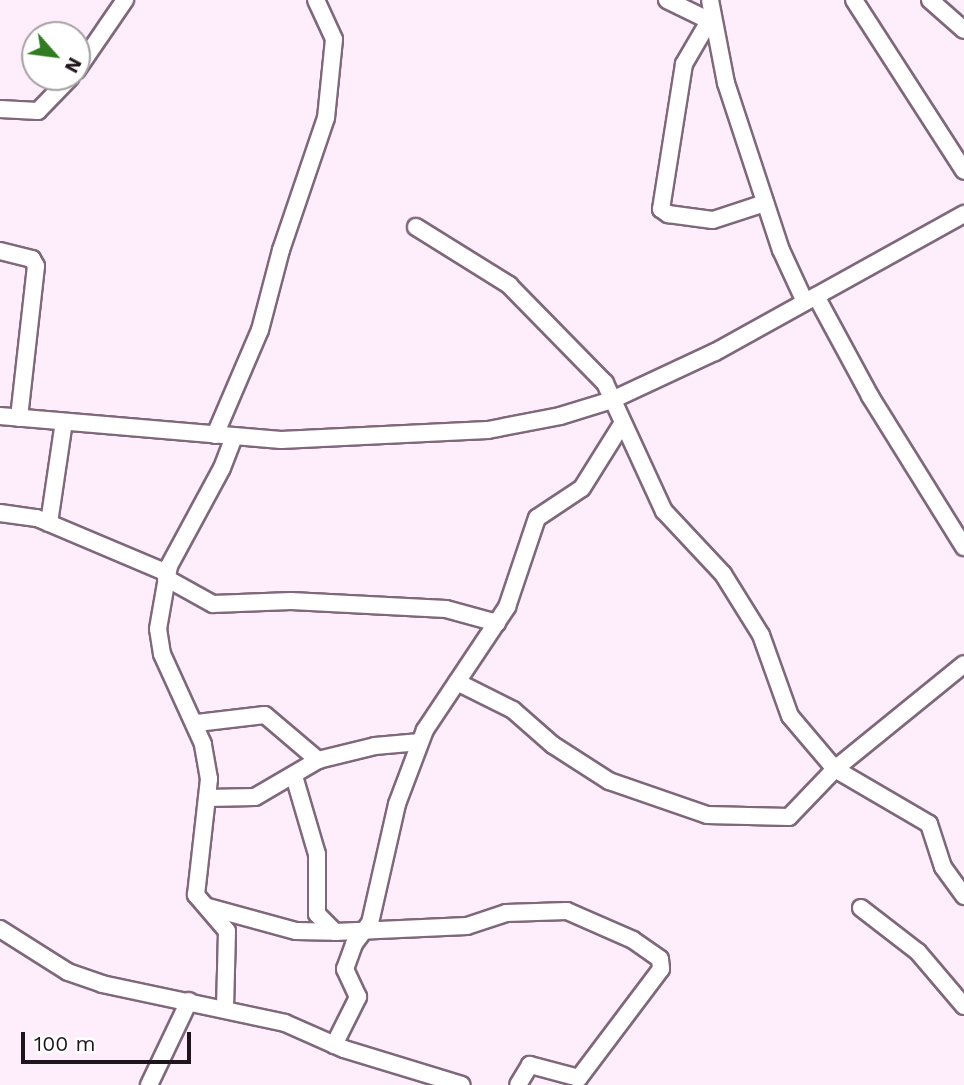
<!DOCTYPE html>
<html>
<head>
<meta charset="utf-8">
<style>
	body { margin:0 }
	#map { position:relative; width:964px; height:1085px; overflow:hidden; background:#feeefb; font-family:"Work Sans",sans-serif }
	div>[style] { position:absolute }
	.roads { filter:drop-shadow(2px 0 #7f687b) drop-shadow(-2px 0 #7f687b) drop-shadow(0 2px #7f687b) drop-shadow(0 -2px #7f687b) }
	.minor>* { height:16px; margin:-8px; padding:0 8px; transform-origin:8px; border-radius:8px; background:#fff }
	span { translate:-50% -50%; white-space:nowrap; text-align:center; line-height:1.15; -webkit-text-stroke:6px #fff; paint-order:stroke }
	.north { position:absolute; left:21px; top:21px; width:70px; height:70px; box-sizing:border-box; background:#fff; border:2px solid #a5a1a4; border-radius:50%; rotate:118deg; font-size:19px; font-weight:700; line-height:28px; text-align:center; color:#1d141c }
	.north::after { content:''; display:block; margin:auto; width:24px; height:32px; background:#317c22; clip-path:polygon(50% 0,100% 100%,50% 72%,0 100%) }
	.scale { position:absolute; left:21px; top:1032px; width:170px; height:32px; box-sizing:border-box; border:4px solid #1d141c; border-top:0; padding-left:9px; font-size:21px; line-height:24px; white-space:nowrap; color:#1d141c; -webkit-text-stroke:5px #fff; paint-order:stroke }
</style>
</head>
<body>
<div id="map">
	<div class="roads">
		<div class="minor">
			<div style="left:667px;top:0;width:48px;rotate:26deg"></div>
			<div style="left:710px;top:0;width:85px;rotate:79.1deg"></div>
			<div style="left:726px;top:83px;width:176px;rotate:71.8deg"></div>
			<div style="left:781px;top:250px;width:57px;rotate:65.2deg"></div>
			<div style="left:854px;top:0;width:203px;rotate:57.2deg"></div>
			<div style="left:930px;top:0;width:45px;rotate:41.4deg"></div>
			<div style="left:712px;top:16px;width:56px;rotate:120.3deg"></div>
			<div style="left:684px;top:64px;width:147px;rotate:99deg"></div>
			<div style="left:661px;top:209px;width:9px;rotate:36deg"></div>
			<div style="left:668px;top:214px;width:45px;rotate:7.6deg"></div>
			<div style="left:713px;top:220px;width:55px;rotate:-18.1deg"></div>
			<div style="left:77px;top:70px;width:85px;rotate:-55.6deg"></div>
			<div style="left:0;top:109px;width:38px;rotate:3deg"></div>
			<div style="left:38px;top:111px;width:47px;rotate:-45.9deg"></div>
			<div style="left:416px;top:227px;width:110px;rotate:31.9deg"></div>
			<div style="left:509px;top:285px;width:137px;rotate:45.6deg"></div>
			<div style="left:605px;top:383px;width:141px;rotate:65.3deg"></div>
			<div style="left:664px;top:511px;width:86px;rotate:46.9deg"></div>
			<div style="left:723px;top:574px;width:72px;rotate:58.1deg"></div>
			<div style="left:761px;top:635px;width:86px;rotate:70.3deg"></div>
			<div style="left:790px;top:716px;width:70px;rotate:49.7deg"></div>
			<div style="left:835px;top:769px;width:109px;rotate:30.3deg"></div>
			<div style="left:929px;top:824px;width:45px;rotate:72deg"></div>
			<div style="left:943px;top:867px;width:36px;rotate:54deg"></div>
			<div style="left:0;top:251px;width:33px;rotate:14deg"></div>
			<div style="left:32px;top:259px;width:8px;rotate:60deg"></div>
			<div style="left:36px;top:266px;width:153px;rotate:96.4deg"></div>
			<div style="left:816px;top:296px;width:114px;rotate:61.6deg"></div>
			<div style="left:870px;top:396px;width:178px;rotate:58.1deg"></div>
			<div style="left:0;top:416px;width:282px;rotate:4.9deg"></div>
			<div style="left:281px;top:440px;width:207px;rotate:-2.8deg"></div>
			<div style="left:488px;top:430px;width:73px;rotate:-11deg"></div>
			<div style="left:560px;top:416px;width:54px;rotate:-17.1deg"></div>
			<div style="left:612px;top:400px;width:114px;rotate:-25deg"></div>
			<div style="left:715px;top:352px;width:285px;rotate:-29deg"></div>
			<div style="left:215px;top:435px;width:114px;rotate:-66.8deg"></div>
			<div style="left:260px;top:330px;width:83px;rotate:-75.3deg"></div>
			<div style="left:281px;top:250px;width:139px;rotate:-71.2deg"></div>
			<div style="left:326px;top:118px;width:79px;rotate:-84.2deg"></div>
			<div style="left:334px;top:39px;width:43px;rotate:-114.8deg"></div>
			<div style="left:0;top:513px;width:37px;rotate:8deg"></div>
			<div style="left:37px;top:518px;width:141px;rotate:22.9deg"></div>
			<div style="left:49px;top:523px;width:102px;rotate:-81.6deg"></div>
			<div style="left:166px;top:578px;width:54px;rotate:29deg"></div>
			<div style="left:213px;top:604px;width:78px;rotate:-2.2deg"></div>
			<div style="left:291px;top:601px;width:155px;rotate:3deg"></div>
			<div style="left:446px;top:609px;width:53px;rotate:15.4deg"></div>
			<div style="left:457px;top:682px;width:63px;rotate:26.6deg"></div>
			<div style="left:513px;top:710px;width:53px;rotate:41.2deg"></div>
			<div style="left:553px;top:745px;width:67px;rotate:32.7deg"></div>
			<div style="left:609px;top:781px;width:104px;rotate:19.1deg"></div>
			<div style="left:707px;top:815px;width:82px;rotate:1.4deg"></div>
			<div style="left:789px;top:817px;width:66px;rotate:-46.2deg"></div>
			<div style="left:835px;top:769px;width:166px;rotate:-39.1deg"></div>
			<div style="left:197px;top:723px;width:68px;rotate:-6.7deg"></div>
			<div style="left:265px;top:715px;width:70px;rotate:40.3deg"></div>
			<div style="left:294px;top:776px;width:81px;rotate:73.6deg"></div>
			<div style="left:317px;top:854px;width:60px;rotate:90deg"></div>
			<div style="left:317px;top:914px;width:25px;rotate:45deg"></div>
			<div style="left:335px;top:932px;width:132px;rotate:-2.6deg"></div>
			<div style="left:467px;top:926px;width:41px;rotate:-18.4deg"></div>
			<div style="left:506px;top:913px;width:61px;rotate:-1.9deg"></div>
			<div style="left:567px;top:911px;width:72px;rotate:23.7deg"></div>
			<div style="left:633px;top:940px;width:33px;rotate:35deg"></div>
			<div style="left:660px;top:959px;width:10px;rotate:84deg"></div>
			<div style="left:661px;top:969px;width:136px;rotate:127deg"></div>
			<div style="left:579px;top:1078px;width:51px;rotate:-165.1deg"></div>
			<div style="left:530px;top:1065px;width:23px;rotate:121deg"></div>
			<div style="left:207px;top:798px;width:48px;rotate:-1.2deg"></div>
			<div style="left:255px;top:797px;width:73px;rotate:-30.4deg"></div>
			<div style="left:318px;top:760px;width:59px;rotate:-13.8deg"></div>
			<div style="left:375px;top:746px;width:45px;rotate:-5.1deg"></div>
			<div style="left:208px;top:907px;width:91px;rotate:15.3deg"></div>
			<div style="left:296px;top:931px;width:39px;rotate:1deg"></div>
			<div style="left:861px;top:908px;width:72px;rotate:37.7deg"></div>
			<div style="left:918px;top:952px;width:71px;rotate:49.6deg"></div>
			<div style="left:0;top:929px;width:80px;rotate:32.3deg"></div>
			<div style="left:68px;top:972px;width:36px;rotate:19deg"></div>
			<div style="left:102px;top:984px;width:187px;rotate:12deg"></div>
			<div style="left:285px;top:1023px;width:64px;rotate:23.8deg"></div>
			<div style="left:344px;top:1049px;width:123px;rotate:17deg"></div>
			<div style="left:225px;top:1008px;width:77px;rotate:-88.5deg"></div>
			<div style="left:227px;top:931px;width:48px;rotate:-130.7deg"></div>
			<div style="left:196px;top:895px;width:117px;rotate:-83.6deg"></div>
			<div style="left:209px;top:779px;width:36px;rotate:-100deg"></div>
			<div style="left:203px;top:744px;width:99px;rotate:-114.5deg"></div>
			<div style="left:162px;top:654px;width:25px;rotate:-99deg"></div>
			<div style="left:158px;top:629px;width:64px;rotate:-80.1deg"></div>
			<div style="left:169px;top:566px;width:111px;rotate:-61.6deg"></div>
			<div style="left:222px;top:468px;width:34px;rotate:-69deg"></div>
			<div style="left:334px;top:1045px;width:54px;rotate:-63.4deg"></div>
			<div style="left:358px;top:997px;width:31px;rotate:-115deg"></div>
			<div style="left:345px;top:969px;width:27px;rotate:-70deg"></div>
			<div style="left:354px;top:944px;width:26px;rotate:-53deg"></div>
			<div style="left:370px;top:923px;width:122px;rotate:-77.2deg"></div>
			<div style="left:397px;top:804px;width:79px;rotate:-69.3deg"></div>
			<div style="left:425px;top:730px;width:148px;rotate:-56.3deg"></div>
			<div style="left:507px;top:607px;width:94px;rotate:-71.4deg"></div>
			<div style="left:537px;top:518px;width:54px;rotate:-33.7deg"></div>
			<div style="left:582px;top:488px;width:75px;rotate:-58deg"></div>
			<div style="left:149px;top:1085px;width:93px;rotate:-64.5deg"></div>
		</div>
	</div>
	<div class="north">N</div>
	<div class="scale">100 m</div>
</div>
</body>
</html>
